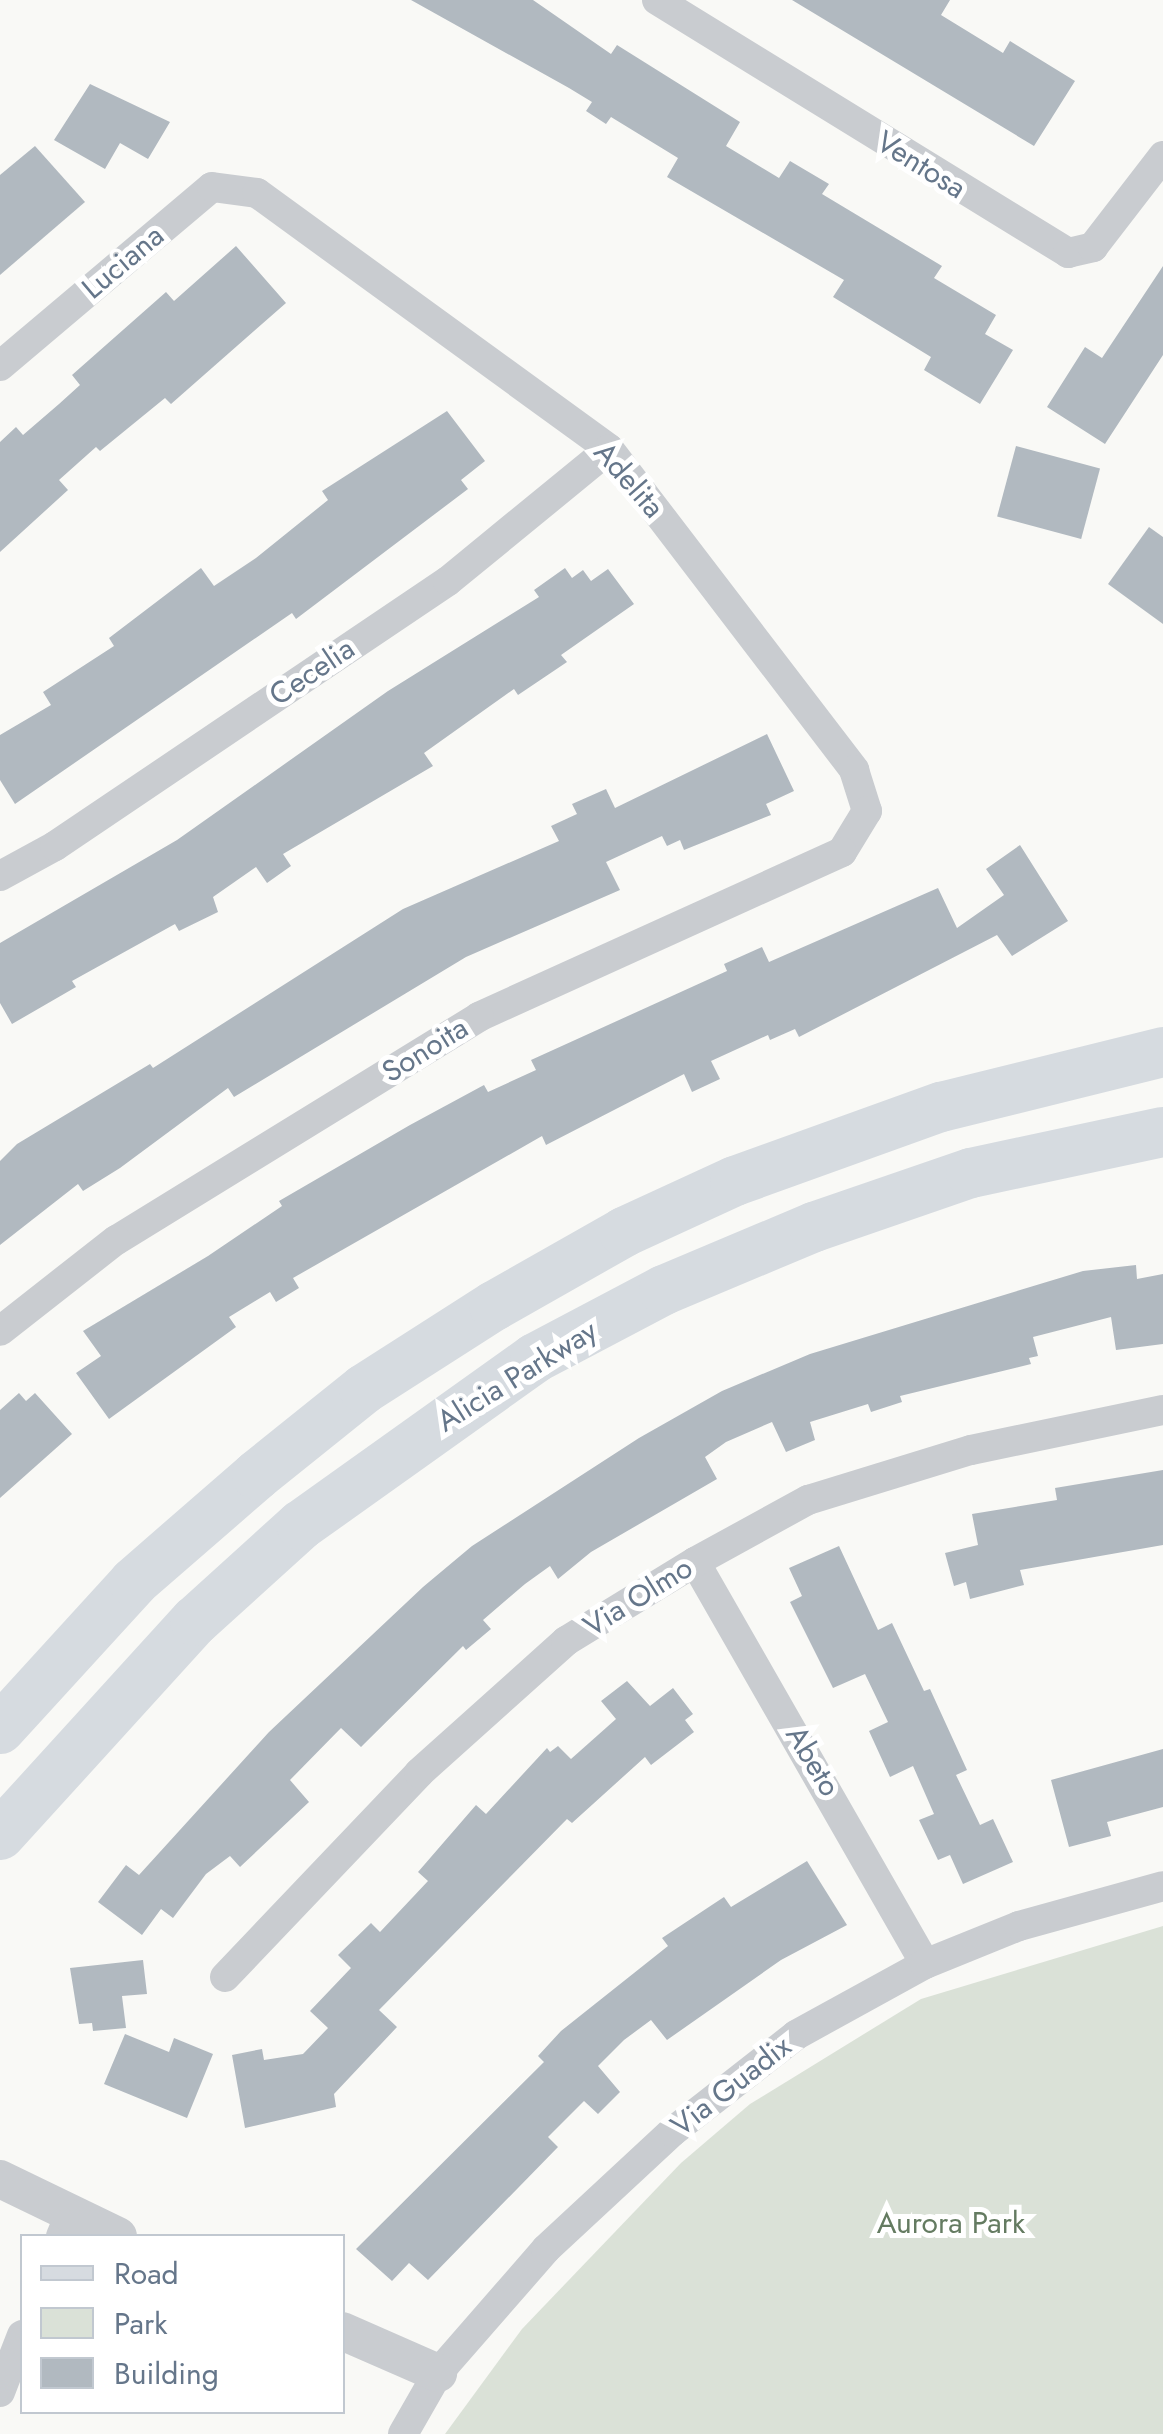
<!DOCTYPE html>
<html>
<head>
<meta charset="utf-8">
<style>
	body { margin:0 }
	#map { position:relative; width:1163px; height:2434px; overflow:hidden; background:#f9f9f6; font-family:Jost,sans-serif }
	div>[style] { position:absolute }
	.green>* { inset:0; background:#dae1d7 }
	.building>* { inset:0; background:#b1b9c0; transform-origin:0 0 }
	.minor>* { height:30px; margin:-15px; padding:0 15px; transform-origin:15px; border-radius:15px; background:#c9ccd0 }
	.tertiary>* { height:38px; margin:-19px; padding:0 19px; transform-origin:19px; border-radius:19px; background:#c9ccd0 }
	.primary>* { height:50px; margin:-25px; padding:0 25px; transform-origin:25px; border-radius:25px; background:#d6dbe0 }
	span { translate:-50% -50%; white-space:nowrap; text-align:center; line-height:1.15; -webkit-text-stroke:10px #fff; paint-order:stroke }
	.street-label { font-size:30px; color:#65768a }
	.park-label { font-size:30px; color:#647b61 }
	.legend { position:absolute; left:20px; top:2234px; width:325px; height:180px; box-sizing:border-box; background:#fff; border:2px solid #c1c8d0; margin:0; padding:12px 18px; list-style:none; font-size:30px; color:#65768a }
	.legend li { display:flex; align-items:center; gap:20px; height:50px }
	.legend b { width:50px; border:2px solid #c1c8d0 }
</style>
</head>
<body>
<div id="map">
	<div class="green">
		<div style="clip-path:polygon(1163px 1926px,1163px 2434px,445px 2434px,522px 2329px,681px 2163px,750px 2104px,921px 1999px)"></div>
	</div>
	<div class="building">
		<div style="clip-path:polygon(411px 0,533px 0,611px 54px,617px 45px,740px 122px,726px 146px,779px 178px,790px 161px,829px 184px,822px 194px,942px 266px,934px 278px,996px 315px,985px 334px,1013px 350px,980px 404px,924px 370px,931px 357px,833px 297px,844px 280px,667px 177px,678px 158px,611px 117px,606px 124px,586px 111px,592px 102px,569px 88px)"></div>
		<div style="clip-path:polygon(792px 0,950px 0,941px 15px,1003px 53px,1010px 41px,1075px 81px,1034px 146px)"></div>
		<div style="clip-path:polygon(90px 84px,170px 122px,148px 159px,120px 143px,105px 169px,54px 140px)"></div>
		<div style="clip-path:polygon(35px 146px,85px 202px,0 275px,0 175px)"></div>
		<div style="clip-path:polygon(236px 246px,286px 303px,171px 404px,165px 398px,100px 451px,96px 447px,59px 480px,68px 490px,0 552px,0 442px,16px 427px,23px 435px,59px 404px,80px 385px,72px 375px,166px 292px,174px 301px)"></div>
		<div style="clip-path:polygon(1163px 266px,1163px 355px,1105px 444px,1047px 407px,1085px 347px,1102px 358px)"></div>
		<div style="clip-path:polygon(447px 411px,485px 461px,461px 480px,468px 489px,296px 619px,292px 613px,15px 804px,0 780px,0 735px,51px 705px,43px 692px,114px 646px,109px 638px,201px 568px,214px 586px,256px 558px,328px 500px,322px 491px)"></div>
		<div style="left:1016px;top:446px;width:87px;height:73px;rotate:15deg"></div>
		<div style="clip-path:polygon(1149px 527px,1163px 537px,1163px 624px,1108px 584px)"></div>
		<div style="clip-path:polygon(565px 568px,572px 578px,583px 570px,591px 581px,608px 569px,634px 604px,561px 655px,567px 662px,518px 695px,514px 689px,424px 753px,433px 766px,283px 854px,291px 866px,267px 883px,256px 867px,213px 897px,218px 912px,179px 931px,175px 924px,72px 981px,76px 987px,12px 1024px,0 1003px,0 943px,177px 840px,388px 691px,539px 597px,534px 590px)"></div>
		<div style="clip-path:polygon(767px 734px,794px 791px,766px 804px,771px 815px,684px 850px,680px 840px,667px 846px,662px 836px,606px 862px,620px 890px,466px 957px,234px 1097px,228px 1088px,120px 1168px,83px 1191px,78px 1184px,0 1245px,0 1161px,17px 1144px,150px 1064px,153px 1068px,403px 909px,559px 841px,551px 826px,577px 814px,572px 804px,606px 789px,615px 808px)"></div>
		<div style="clip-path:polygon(1020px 845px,1068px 921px,1012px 956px,997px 935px,799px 1037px,795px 1029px,770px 1040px,768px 1035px,711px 1061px,720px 1079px,692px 1092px,684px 1074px,546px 1145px,542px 1136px,293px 1278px,299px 1288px,276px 1302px,270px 1292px,229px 1317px,236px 1327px,109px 1419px,76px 1373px,101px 1356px,83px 1331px,208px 1256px,282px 1206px,279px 1201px,410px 1125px,484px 1085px,488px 1092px,536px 1070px,531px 1060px,727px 971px,724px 964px,762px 947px,769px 962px,938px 888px,957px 928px,1004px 895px,986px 869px)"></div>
		<div style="clip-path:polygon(1136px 1265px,1137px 1279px,1163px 1274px,1163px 1344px,1116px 1350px,1111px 1317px,1033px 1337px,1038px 1356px,1029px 1358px,1031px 1364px,900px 1396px,902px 1402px,871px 1412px,868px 1404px,810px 1422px,815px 1440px,786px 1452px,772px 1422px,726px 1442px,705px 1457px,717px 1479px,591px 1552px,558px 1579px,550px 1566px,525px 1584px,483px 1620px,491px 1629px,466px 1650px,463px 1646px,361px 1747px,341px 1728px,290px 1780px,309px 1802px,240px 1867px,230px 1856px,206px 1874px,173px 1918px,161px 1909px,142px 1935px,98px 1902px,126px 1865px,139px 1875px,269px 1732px,423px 1587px,472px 1546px,639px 1438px,722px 1391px,810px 1354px,1083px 1271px)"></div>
		<div style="clip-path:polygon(19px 1393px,26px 1401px,35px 1393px,72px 1434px,0 1498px,0 1410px)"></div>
		<div style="clip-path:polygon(1163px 1470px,1163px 1545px,1020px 1570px,1024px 1585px,970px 1599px,966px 1582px,954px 1586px,945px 1553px,978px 1545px,972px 1514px,1057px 1500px,1055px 1488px)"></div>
		<div style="clip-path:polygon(839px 1546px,878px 1630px,892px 1623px,924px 1691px,930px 1689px,967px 1770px,956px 1775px,980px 1825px,993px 1819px,1013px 1862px,963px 1884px,950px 1855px,938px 1860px,919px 1820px,934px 1814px,913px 1766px,890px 1777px,869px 1731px,888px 1722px,865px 1674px,833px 1688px,790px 1602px,802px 1596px,789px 1568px)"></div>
		<div style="clip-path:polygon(627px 1681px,650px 1706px,673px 1688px,693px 1714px,685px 1720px,694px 1732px,651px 1765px,645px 1757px,572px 1823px,567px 1819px,379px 2010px,397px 2027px,334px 2094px,336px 2107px,245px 2128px,232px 2055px,262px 2049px,264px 2060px,303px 2054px,328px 2028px,310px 2011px,351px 1968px,338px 1955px,371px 1923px,380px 1932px,428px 1881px,418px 1872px,476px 1805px,486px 1814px,547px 1748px,550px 1752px,558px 1746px,571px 1759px,616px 1719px,601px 1701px)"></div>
		<div style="clip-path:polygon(1163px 1749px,1163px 1807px,1107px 1822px,1111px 1836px,1069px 1847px,1051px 1780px)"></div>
		<div style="clip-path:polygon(807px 1861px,847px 1925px,781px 1960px,667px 2040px,651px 2020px,624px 2040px,598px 2066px,620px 2092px,598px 2114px,584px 2101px,548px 2137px,558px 2147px,428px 2280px,409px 2263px,392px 2281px,356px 2249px,544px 2062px,538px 2056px,561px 2031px,668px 1946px,662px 1938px,724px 1897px,731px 1907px)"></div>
		<div style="clip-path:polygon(143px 1960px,147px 1994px,122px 1996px,126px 2028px,93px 2031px,92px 2023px,79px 2024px,70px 1968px)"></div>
		<div style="clip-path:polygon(125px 2034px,169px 2052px,174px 2038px,213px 2054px,187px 2118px,104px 2084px)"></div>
	</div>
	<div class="minor">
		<div style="left:657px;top:0;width:483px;rotate:31.6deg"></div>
		<div style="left:1068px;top:253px;width:26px;rotate:-13deg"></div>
		<div style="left:1093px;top:247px;width:115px;rotate:-52.4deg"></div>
		<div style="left:0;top:366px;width:277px;rotate:-40.2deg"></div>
		<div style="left:212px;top:187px;width:45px;rotate:7.6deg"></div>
		<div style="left:257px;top:193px;width:435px;rotate:36deg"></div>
		<div style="left:609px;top:449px;width:404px;rotate:52.6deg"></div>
		<div style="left:854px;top:770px;width:43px;rotate:72.4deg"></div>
		<div style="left:867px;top:811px;width:48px;rotate:121.4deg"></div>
		<div style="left:842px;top:852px;width:399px;rotate:155.6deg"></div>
		<div style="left:479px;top:1017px;width:426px;rotate:148.4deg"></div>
		<div style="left:116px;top:1240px;width:147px;rotate:141.9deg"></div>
		<div style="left:0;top:876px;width:63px;rotate:-28.6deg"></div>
		<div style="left:55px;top:846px;width:474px;rotate:-34deg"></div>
		<div style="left:448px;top:581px;width:208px;rotate:-39.3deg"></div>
		<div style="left:695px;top:1562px;width:463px;rotate:60.2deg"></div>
		<div style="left:225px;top:1977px;width:282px;rotate:-46.4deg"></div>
		<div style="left:419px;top:1773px;width:198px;rotate:-41.9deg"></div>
		<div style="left:566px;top:1641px;width:151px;rotate:-31.5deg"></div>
		<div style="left:695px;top:1562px;width:129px;rotate:-28.8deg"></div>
		<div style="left:808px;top:1500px;width:170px;rotate:-17.1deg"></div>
		<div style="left:971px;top:1450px;width:196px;rotate:-11.8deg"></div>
		<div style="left:61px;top:2236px;width:21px;rotate:-67deg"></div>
		<div style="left:0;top:2392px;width:61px;rotate:-68.9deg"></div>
		<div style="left:403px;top:2434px;width:70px;rotate:-60.2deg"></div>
		<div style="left:438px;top:2373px;width:164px;rotate:-48.9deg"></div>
		<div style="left:546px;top:2249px;width:172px;rotate:-42.9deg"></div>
		<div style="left:672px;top:2132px;width:157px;rotate:-38deg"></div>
		<div style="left:796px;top:2035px;width:147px;rotate:-28.8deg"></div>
		<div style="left:925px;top:1964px;width:101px;rotate:-22deg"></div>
		<div style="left:1019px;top:1926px;width:149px;rotate:-15.5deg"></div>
	</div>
	<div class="tertiary">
		<div style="left:0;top:2179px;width:131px;rotate:25.8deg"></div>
		<div style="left:342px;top:2331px;width:105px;rotate:23.6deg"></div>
	</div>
	<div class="primary">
		<div style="left:0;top:1729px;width:199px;rotate:-47.6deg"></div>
		<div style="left:134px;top:1582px;width:163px;rotate:-41deg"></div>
		<div style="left:257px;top:1475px;width:137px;rotate:-38.8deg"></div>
		<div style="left:364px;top:1389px;width:154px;rotate:-32.6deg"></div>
		<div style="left:494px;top:1306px;width:150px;rotate:-29.6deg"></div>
		<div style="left:624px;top:1232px;width:122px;rotate:-24.7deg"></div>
		<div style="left:735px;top:1181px;width:219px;rotate:-19.8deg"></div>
		<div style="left:941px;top:1107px;width:229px;rotate:-13.9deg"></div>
		<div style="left:0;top:1835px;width:290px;rotate:-47.7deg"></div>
		<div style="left:195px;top:1621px;width:143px;rotate:-42.2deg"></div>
		<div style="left:301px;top:1525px;width:287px;rotate:-35.5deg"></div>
		<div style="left:535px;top:1358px;width:146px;rotate:-27.8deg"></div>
		<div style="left:664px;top:1290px;width:163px;rotate:-22.8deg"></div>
		<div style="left:814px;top:1227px;width:166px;rotate:-19deg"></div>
		<div style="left:971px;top:1173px;width:196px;rotate:-12.1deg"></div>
	</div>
	<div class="street-label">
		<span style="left:921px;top:165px;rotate:32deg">Ventosa</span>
		<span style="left:123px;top:262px;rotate:-40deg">Luciana</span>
		<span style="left:629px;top:480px;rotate:49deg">Adelita</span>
		<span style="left:312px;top:672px;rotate:-34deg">Cecelia</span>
		<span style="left:425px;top:1050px;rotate:-32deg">Sonoita</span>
		<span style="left:517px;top:1376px;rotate:-32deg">Alicia Parkway</span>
		<span style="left:638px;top:1597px;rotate:-32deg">Via Olmo</span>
		<span style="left:813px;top:1761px;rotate:59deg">Abeto</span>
		<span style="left:731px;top:2086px;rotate:-38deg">Via Guadix</span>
	</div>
	<div class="park-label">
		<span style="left:951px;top:2223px">Aurora Park</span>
	</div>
	<ul class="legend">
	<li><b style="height:12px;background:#d6dbe0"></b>Road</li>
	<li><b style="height:28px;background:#dae1d7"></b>Park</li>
	<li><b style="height:28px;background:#b1b9c0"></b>Building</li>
	</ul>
</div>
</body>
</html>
